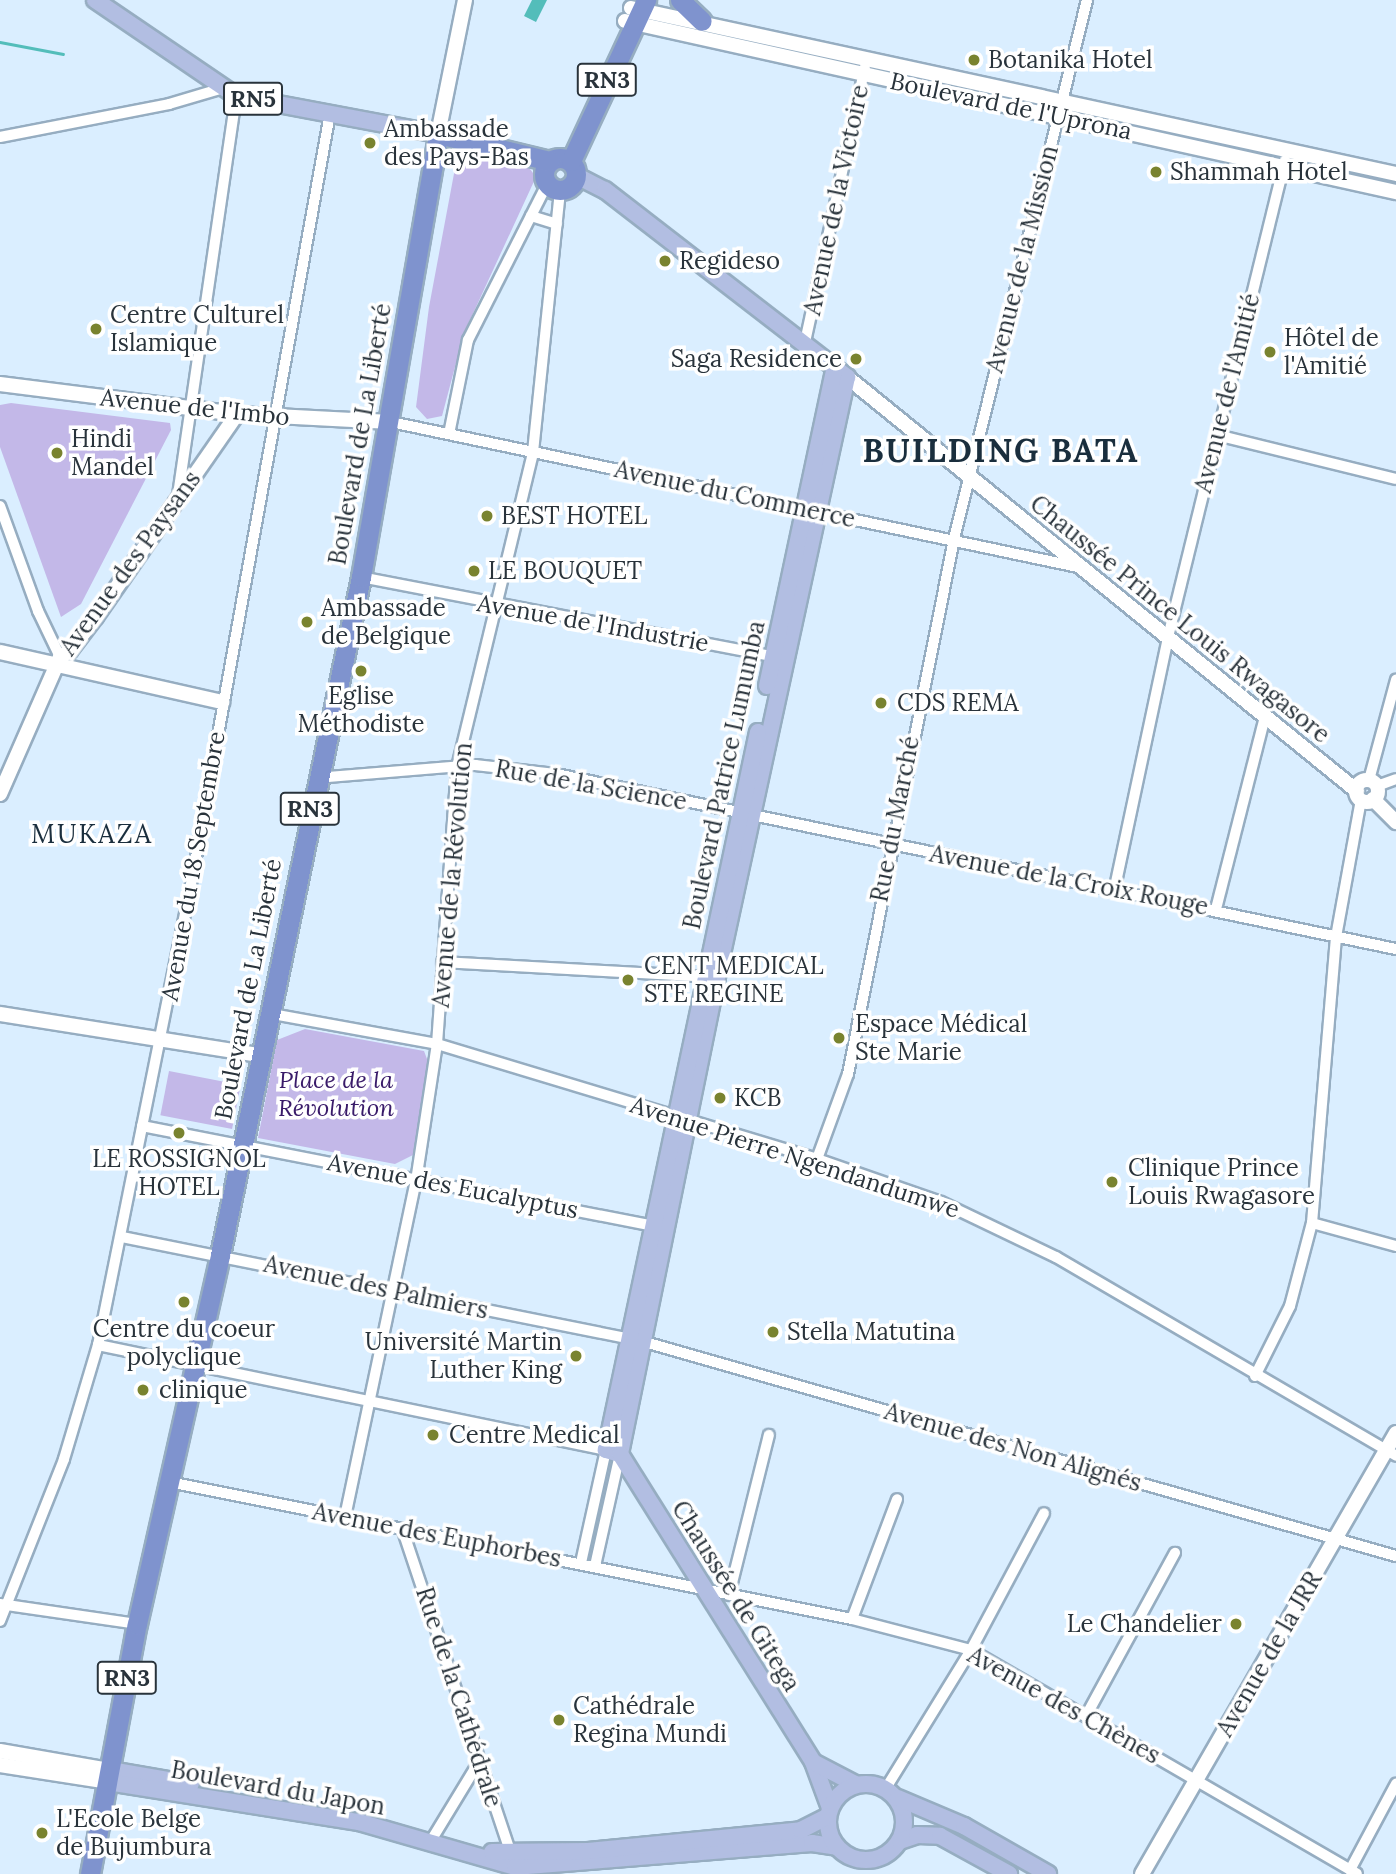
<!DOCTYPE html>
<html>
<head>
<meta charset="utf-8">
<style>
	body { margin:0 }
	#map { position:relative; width:1396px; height:1874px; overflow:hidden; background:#daeeff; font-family:Lora,serif }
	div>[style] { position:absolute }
	.green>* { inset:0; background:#c3b8e8; transform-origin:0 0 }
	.water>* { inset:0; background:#53bdba }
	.stream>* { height:2.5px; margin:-1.25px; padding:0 1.25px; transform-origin:1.25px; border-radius:1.25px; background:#53bdba }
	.roads { filter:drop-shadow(2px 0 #96adc1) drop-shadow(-2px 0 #96adc1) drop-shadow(0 2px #96adc1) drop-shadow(0 -2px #96adc1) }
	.street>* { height:10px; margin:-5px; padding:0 5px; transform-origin:5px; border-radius:5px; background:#fff }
	.secondary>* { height:14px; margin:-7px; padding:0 7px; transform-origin:7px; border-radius:7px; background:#fff }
	.secondary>.ring { margin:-7px; padding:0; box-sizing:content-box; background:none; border:14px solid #fff; border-radius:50% }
	.primary>* { height:16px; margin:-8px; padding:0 8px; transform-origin:8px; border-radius:8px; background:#b2bee2 }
	.primary>.ring { margin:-8px; padding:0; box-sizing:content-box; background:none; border:16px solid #b2bee2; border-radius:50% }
	.highway>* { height:19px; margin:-9.5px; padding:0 9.5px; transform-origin:9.5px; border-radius:9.5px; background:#7f93ce }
	.highway>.ring { margin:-9.5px; padding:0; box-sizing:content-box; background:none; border:19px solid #7f93ce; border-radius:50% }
	.dots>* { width:19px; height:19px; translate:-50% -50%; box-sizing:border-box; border:4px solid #fff; border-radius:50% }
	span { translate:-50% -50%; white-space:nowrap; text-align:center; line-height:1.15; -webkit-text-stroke:7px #fff; paint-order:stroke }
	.shield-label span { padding:2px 5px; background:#fff; border:2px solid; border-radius:5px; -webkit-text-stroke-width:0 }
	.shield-label { font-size:23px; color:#29333b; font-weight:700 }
	.poi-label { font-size:24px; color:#29333b }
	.left { translate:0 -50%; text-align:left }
	.right { translate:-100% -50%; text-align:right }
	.street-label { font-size:24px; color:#29333b }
	.park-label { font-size:24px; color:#391b69; font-style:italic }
	.neighbourhood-label { font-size:26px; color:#1a2e3d; letter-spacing:2px }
	.district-label { font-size:32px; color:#1a2e3d; font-weight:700; letter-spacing:2px }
</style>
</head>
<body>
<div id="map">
	<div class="green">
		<div style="clip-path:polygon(469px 155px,527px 165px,536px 177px,464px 333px,442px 416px,427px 419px,416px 407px,429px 307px,456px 163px)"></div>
		<div style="clip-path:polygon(11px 403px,170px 423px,171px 430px,81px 604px,61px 617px,0 447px,0 405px)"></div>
		<div style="clip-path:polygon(305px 1029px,424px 1051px,430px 1067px,413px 1155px,395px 1164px,258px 1138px,277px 1040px)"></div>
		<div style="left:169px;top:1071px;width:73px;height:45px;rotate:11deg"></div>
	</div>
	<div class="water">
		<div style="clip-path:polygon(532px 0,547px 0,536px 22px,524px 16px)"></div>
	</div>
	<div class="stream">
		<div style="left:0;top:42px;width:64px;rotate:10.8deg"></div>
	</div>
	<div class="roads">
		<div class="street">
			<div style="left:0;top:137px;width:172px;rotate:-11deg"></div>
			<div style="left:169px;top:104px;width:56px;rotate:-16.5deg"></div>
			<div style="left:531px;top:216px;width:27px;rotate:17deg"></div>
			<div style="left:805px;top:342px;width:281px;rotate:-77.7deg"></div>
			<div style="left:391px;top:422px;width:702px;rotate:11.92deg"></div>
			<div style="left:449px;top:434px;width:96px;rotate:-78.6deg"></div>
			<div style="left:468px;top:340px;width:175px;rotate:-63.1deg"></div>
			<div style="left:1217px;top:435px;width:184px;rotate:13.8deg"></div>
			<div style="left:178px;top:495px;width:403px;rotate:-81.7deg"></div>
			<div style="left:0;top:506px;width:112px;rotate:70.1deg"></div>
			<div style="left:38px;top:611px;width:51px;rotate:64.4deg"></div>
			<div style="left:361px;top:577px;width:424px;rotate:10.9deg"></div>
			<div style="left:316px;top:778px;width:160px;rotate:-4.7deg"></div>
			<div style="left:475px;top:765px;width:81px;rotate:6.3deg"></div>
			<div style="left:556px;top:774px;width:858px;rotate:11.77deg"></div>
			<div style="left:1369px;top:780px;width:104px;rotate:-74.9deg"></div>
			<div style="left:1377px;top:786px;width:20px;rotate:-20deg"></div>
			<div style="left:1115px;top:887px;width:256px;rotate:-78deg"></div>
			<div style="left:1168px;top:637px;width:491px;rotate:-76.2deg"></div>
			<div style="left:1216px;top:909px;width:198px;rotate:-75.7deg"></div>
			<div style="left:442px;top:962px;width:270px;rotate:3.2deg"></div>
			<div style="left:267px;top:1013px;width:173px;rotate:10.3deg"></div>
			<div style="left:437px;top:1044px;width:397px;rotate:16.8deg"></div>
			<div style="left:817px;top:1159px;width:131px;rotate:19.1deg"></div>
			<div style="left:941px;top:1202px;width:127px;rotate:25.6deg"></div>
			<div style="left:1056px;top:1257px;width:394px;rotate:30.3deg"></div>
			<div style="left:142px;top:1126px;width:527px;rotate:11.05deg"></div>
			<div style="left:817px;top:1159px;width:90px;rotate:-70deg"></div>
			<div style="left:848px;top:1074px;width:545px;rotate:-78.79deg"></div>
			<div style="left:954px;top:539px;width:555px;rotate:-76.14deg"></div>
			<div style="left:1312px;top:1223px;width:87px;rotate:15.3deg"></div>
			<div style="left:122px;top:1237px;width:529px;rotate:11.33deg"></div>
			<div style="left:641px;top:1341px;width:785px;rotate:15.9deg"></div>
			<div style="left:98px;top:1345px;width:519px;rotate:11.68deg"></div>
			<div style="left:606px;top:1450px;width:116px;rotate:102.5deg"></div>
			<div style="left:1255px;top:1376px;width:78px;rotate:-63.4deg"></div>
			<div style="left:1290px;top:1306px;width:86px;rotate:-75.2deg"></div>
			<div style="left:1312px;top:1223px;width:287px;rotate:-85.2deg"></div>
			<div style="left:1336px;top:937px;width:140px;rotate:-79.7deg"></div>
			<div style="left:169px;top:1482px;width:697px;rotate:11.34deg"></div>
			<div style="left:852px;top:1619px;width:123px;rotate:14.6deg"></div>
			<div style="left:971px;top:1650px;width:446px;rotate:30.1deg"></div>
			<div style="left:345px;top:1517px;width:343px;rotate:-78.1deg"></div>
			<div style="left:416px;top:1181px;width:139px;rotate:-81.3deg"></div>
			<div style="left:437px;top:1044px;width:278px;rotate:-85.9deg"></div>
			<div style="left:457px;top:767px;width:324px;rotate:-76.4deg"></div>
			<div style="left:533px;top:452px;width:262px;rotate:-84.1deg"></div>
			<div style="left:402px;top:1528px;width:347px;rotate:71.5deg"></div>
			<div style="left:595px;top:1566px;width:115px;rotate:-77.4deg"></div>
			<div style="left:729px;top:1595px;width:165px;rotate:-76deg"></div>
			<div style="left:0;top:1604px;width:138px;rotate:8.3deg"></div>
			<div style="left:852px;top:1619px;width:128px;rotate:-69.4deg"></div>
			<div style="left:0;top:1621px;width:174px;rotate:-68.4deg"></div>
			<div style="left:64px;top:1459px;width:119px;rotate:-73.4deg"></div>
			<div style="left:98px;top:1345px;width:487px;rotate:-78.6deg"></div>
			<div style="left:194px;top:868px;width:766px;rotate:-79.78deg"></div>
			<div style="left:1086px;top:1716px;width:186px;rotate:-61.4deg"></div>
			<div style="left:886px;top:1788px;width:162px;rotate:-58.4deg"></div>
			<div style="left:971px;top:1650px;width:155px;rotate:-61.9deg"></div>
			<div style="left:429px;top:1844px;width:98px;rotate:-58.7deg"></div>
			<div style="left:1350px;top:1870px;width:98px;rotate:-61.9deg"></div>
		</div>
		<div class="secondary">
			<div style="left:631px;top:8px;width:783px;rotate:12.24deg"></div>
			<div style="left:625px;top:21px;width:790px;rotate:12.51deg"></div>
			<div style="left:438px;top:134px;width:137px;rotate:-78.6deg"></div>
			<div style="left:847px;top:377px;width:657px;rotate:39.07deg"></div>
			<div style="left:0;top:384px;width:239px;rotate:7.2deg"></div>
			<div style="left:237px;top:414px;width:154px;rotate:3deg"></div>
			<div style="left:0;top:652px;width:228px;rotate:12.7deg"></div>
			<div class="ring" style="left:1356px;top:780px;width:8px;height:8px"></div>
			<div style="left:0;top:794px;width:150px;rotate:-66.3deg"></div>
			<div style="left:60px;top:657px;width:12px;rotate:-31deg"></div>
			<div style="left:70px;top:651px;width:43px;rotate:-52.6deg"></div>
			<div style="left:96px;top:617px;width:247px;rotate:-55.2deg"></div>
			<div style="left:1373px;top:799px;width:33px;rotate:45deg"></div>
			<div style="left:0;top:1014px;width:262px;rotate:9deg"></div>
			<div style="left:0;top:1751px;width:112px;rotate:9.8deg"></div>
			<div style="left:0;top:1765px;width:109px;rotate:8.9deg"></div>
			<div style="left:1142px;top:1874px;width:509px;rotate:-60.06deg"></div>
		</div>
		<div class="primary">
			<div style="left:95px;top:0;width:171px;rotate:34.2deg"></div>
			<div style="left:236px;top:96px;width:206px;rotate:10.7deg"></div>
			<div style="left:577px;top:176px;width:31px;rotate:27deg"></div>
			<div style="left:605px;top:190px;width:306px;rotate:37.7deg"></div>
			<div style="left:847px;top:377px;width:614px;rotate:102.23deg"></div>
			<div style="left:717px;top:977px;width:487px;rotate:101.5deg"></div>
			<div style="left:767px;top:686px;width:326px;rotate:-78deg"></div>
			<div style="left:620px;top:1454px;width:15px;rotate:-164deg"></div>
			<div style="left:606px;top:1450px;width:734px;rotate:-78.05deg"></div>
			<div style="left:620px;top:1454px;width:363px;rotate:57.9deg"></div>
			<div style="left:813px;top:1762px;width:49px;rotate:69.7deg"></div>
			<div style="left:815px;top:1763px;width:45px;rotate:27.7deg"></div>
			<div style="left:110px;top:1770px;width:82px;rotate:9.8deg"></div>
			<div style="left:108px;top:1782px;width:254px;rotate:9.1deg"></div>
			<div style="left:359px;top:1822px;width:162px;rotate:16.1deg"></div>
			<div style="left:515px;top:1867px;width:298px;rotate:-4.6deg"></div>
			<div style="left:812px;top:1843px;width:25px;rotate:9deg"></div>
			<div class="ring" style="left:828px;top:1784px;width:60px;height:60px"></div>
			<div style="left:898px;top:1798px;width:72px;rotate:23deg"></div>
			<div style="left:964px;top:1826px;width:97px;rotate:29.7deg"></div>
			<div style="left:900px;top:1841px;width:18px;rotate:-19deg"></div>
			<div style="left:917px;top:1835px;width:23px;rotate:2deg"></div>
			<div style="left:940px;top:1836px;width:79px;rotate:28.8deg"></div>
			<div style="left:492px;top:1852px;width:96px;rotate:-0.6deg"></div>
			<div style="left:588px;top:1851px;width:214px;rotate:-5.6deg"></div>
			<div style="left:801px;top:1830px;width:30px;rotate:-27deg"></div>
		</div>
		<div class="highway">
			<div style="left:680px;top:0;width:30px;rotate:44deg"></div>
			<div class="ring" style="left:544px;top:158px;width:13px;height:13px"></div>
			<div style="left:571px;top:161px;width:178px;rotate:-65deg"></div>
			<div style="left:90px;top:1874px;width:254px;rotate:-79.4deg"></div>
			<div style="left:137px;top:1624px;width:378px;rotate:-77.3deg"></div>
			<div style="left:220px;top:1255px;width:693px;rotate:-78.25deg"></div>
			<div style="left:361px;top:577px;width:450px;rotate:-80.1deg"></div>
			<div style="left:438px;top:134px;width:115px;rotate:13.6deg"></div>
		</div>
	</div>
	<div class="dots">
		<div style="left:974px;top:60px;background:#79832f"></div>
		<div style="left:370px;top:143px;background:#79832f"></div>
		<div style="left:1156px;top:172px;background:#79832f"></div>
		<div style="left:665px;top:261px;background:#79832f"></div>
		<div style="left:96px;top:329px;background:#79832f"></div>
		<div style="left:1270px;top:352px;background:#79832f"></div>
		<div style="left:856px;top:359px;background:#79832f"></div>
		<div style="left:57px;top:453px;background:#79832f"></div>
		<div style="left:487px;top:516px;background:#79832f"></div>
		<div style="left:474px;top:571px;background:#79832f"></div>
		<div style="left:307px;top:622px;background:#79832f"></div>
		<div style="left:361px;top:671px;background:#79832f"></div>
		<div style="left:881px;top:703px;background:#79832f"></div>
		<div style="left:628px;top:980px;background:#79832f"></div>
		<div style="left:839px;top:1038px;background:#79832f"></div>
		<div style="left:720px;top:1098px;background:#79832f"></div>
		<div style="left:179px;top:1133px;background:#79832f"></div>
		<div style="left:1112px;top:1182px;background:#79832f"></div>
		<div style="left:184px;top:1302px;background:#79832f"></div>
		<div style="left:773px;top:1332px;background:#79832f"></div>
		<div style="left:576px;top:1356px;background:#79832f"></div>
		<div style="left:143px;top:1390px;background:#79832f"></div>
		<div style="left:433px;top:1435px;background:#79832f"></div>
		<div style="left:1236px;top:1624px;background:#79832f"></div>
		<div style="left:559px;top:1720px;background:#79832f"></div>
		<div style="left:42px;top:1833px;background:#79832f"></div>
	</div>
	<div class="shield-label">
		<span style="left:607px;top:80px">RN3</span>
		<span style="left:253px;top:99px">RN5</span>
		<span style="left:310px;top:809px">RN3</span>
		<span style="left:127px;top:1678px">RN3</span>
	</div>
	<div class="poi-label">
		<span class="left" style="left:988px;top:60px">Botanika Hotel</span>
		<span class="left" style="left:384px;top:143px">Ambassade<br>des Pays-Bas</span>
		<span class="left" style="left:1170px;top:172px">Shammah Hotel</span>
		<span class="left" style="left:679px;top:261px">Regideso</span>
		<span class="left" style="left:110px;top:329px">Centre Culturel<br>Islamique</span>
		<span class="left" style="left:1284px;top:352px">Hôtel de<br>l'Amitié</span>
		<span class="right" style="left:842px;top:359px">Saga Residence</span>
		<span class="left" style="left:71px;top:453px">Hindi<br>Mandel</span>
		<span class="left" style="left:501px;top:516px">BEST HOTEL</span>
		<span class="left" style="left:488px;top:571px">LE BOUQUET</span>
		<span class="left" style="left:321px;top:622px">Ambassade<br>de Belgique</span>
		<span style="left:361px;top:710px">Eglise<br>Méthodiste</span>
		<span class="left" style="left:897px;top:703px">CDS REMA</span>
		<span class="left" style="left:644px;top:980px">CENT MEDICAL<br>STE REGINE</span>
		<span class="left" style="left:855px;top:1038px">Espace Médical<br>Ste Marie</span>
		<span class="left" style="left:734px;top:1098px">KCB</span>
		<span style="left:179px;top:1173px">LE ROSSIGNOL<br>HOTEL</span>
		<span class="left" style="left:1128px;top:1182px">Clinique Prince<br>Louis Rwagasore</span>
		<span style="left:184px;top:1343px">Centre du coeur<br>polyclique</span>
		<span class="left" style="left:787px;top:1332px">Stella Matutina</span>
		<span class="right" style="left:562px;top:1356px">Université Martin<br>Luther King</span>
		<span class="left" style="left:159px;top:1390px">clinique</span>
		<span class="left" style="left:449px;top:1435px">Centre Medical</span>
		<span class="right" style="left:1222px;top:1624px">Le Chandelier</span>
		<span class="left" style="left:573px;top:1720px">Cathédrale<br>Regina Mundi</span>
		<span class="left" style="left:56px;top:1833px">L'Ecole Belge<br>de Bujumbura</span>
	</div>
	<div class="street-label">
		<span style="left:1011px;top:106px;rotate:12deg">Boulevard de l'Uprona</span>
		<span style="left:836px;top:200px;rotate:-78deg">Avenue de la Victoire</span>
		<span style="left:1022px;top:259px;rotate:-76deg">Avenue de la Mission</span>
		<span style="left:1227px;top:393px;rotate:-76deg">Avenue de l'Amitié</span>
		<span style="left:195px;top:407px;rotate:6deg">Avenue de l'Imbo</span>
		<span style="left:360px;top:434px;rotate:-80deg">Boulevard de La Liberté</span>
		<span style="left:735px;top:494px;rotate:12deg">Avenue du Commerce</span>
		<span style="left:130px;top:563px;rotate:-54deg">Avenue des Paysans</span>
		<span style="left:1180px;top:619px;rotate:39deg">Chaussée Prince Louis Rwagasore</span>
		<span style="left:593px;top:623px;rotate:10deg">Avenue de l'Industrie</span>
		<span style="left:724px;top:775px;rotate:-78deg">Boulevard Patrice Lumumba</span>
		<span style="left:591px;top:785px;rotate:10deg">Rue de la Science</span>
		<span style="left:895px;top:819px;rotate:-79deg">Rue du Marché</span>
		<span style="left:193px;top:866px;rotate:-80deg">Avenue du 18 Septembre</span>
		<span style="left:452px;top:875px;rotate:-85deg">Avenue de la Révolution</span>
		<span style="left:1069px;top:880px;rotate:11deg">Avenue de la Croix Rouge</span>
		<span style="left:248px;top:989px;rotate:-79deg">Boulevard de La Liberté</span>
		<span style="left:795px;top:1157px;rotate:18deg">Avenue Pierre Ngendandumwe</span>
		<span style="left:453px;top:1186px;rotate:11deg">Avenue des Eucalyptus</span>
		<span style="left:376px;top:1287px;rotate:12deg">Avenue des Palmiers</span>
		<span style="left:1013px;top:1447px;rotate:16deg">Avenue des Non Alignés</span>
		<span style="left:437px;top:1535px;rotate:11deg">Avenue des Euphorbes</span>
		<span style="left:736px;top:1596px;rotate:58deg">Chaussée de Gitega</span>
		<span style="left:1269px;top:1654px;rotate:-60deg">Avenue de la JRR</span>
		<span style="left:459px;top:1697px;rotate:72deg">Rue de la Cathédrale</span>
		<span style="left:1064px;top:1705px;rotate:29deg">Avenue des Chènes</span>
		<span style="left:278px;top:1788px;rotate:10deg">Boulevard du Japon</span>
	</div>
	<div class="park-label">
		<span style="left:336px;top:1094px">Place de la<br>Révolution</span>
	</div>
	<div class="neighbourhood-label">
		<span style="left:92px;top:834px">MUKAZA</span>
	</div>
	<div class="district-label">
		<span style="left:1001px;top:451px">BUILDING BATA</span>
	</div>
</div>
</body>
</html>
